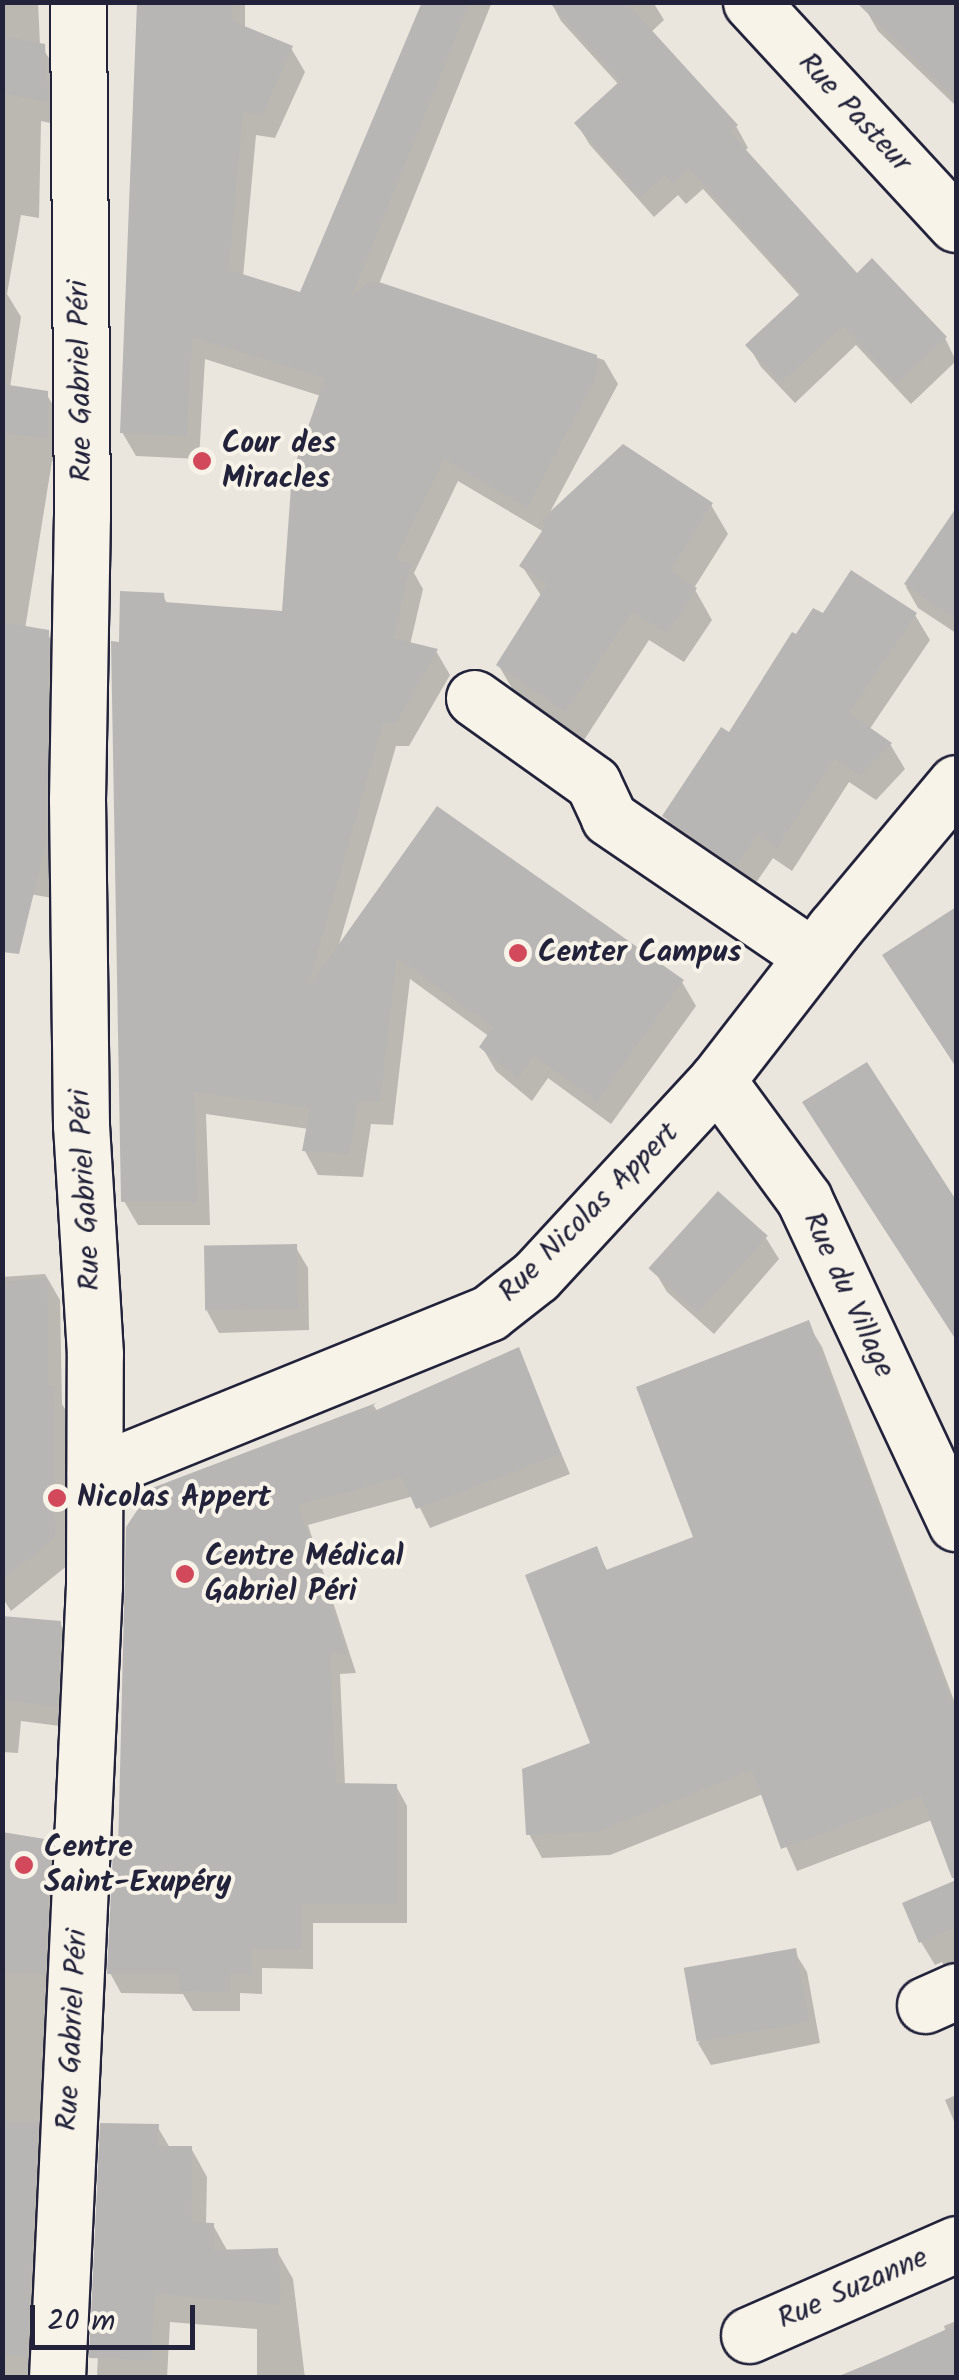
<!DOCTYPE html>
<html>
<head>
<meta charset="utf-8">
<style>
	body { margin:0 }
	#map { position:relative; width:959px; height:2380px; overflow:hidden; background:#eae6de; font-family:Kalam,sans-serif }
	div>[style] { position:absolute }
	.shadow>* { inset:0; background:#0003 }
	.building>* { inset:0; background:#b8b6b5; transform-origin:0 0 }
	.roads { filter:drop-shadow(2px 0 #22223b) drop-shadow(-2px 0 #22223b) drop-shadow(0 2px #22223b) drop-shadow(0 -2px #22223b) }
	.minor>* { height:55px; margin:-27.5px; padding:0 27.5px; transform-origin:27.5px; border-radius:27.5px; background:#f7f3e8 }
	.dots>* { width:28px; height:28px; translate:-50% -50%; box-sizing:border-box; border:5px solid #f7f3e8; border-radius:50% }
	span { translate:-50% -50%; white-space:nowrap; text-align:center; line-height:1.15; -webkit-text-stroke:8px #f7f3e8; paint-order:stroke }
	.street-label { font-size:30px; color:#22223b }
	.poi-label { font-size:30px; color:#22223b; font-weight:700 }
	.left { translate:0 -50%; text-align:left }
	.frame { position:absolute; inset:0; border:5px solid #22223b; pointer-events:none }
	.scale { position:absolute; left:30px; top:2305px; width:165px; height:45px; box-sizing:border-box; border:5px solid #22223b; border-top:0; padding-left:12px; font-size:30px; line-height:35px; white-space:nowrap; color:#22223b; -webkit-text-stroke:8px #f7f3e8; paint-order:stroke }
</style>
</head>
<body>
<div id="map">
	<div class="shadow">
		<div style="clip-path:polygon(2px 2px,38px 2px,40px 45px,58px 71px,60px 125px,41px 121px,39px 218px,21px 215px,7px 294px,21px 317px,10px 387px,46px 393px,60px 418px,61px 462px,52px 461px,25px 629px,47px 633px,61px 657px,52px 898px,2px 889px)"></div>
		<div style="clip-path:polygon(138px 2px,245px 2px,245px 29px,291px 48px,305px 72px,275px 138px,256px 135px,243px 277px,301px 295px,424px 2px,492px 2px,379px 284px,604px 360px,618px 384px,548px 516px,711px 505px,728px 534px,694px 588px,712px 620px,684px 662px,649px 640px,584px 740px,516px 695px,499px 666px,542px 597px,522px 566px,544px 532px,458px 481px,414px 573px,423px 589px,410px 645px,436px 651px,450px 675px,409px 746px,396px 746px,338px 948px,682px 982px,696px 1006px,611px 1124px,548px 1078px,532px 1101px,496px 1071px,482px 1047px,490px 1037px,410px 979px,393px 1125px,371px 1124px,363px 1177px,318px 1175px,305px 1151px,309px 1129px,206px 1114px,210px 1225px,138px 1225px,124px 1201px,121px 645px,163px 596px,168px 605px,284px 614px,321px 396px,205px 359px,199px 459px,136px 456px,122px 432px)"></div>
		<div style="clip-path:polygon(551px 2px,653px 2px,664px 20px,650px 33px,736px 126px,748px 148px,744px 151px,857px 276px,945px 338px,956px 361px,911px 404px,856px 345px,795px 403px,761px 367px,748px 345px,801px 297px,703px 189px,686px 204px,678px 195px,654px 217px,590px 145px,577px 124px,619px 85px,561px 21px)"></div>
		<div style="clip-path:polygon(873px 2px,956px 2px,956px 106px,878px 31px,866px 10px)"></div>
		<div style="clip-path:polygon(941px 534px,956px 545px,956px 633px,918px 608px,906px 587px)"></div>
		<div style="clip-path:polygon(915px 615px,930px 640px,869px 730px,890px 744px,905px 769px,876px 800px,849px 782px,792px 871px,773px 858px,751px 890px,680px 842px,665px 816px,730px 736px,797px 637px,824px 617px)"></div>
		<div style="clip-path:polygon(956px 910px,956px 1067px,886px 956px)"></div>
		<div style="clip-path:polygon(866px 1066px,956px 1204px,956px 1339px,820px 1129px)"></div>
		<div style="clip-path:polygon(766px 1238px,779px 1259px,714px 1334px,667px 1292px,654px 1270px)"></div>
		<div style="clip-path:polygon(295px 1246px,308px 1268px,309px 1330px,219px 1333px,207px 1311px)"></div>
		<div style="clip-path:polygon(45px 1274px,60px 1300px,62px 1404px,68px 1414px,68px 1565px,11px 1611px,2px 1597px,2px 1277px)"></div>
		<div style="clip-path:polygon(808px 1324px,822px 1347px,956px 1706px,956px 1978px,952px 1980px,942px 1962px,935px 1965px,921px 1942px,956px 1883px,932px 1820px,797px 1871px,763px 1794px,610px 1855px,542px 1858px,529px 1834px,593px 1744px,596px 1549px,608px 1572px,696px 1539px)"></div>
		<div style="clip-path:polygon(518px 1351px,570px 1474px,430px 1528px,414px 1496px,308px 1525px,356px 1673px,340px 1674px,345px 1785px,396px 1786px,407px 1806px,407px 1923px,313px 1923px,313px 1969px,262px 1968px,262px 1994px,240px 1993px,240px 2011px,193px 2011px,183px 1994px,121px 1993px,110px 1973px,154px 1490px,374px 1406px,378px 1412px)"></div>
		<div style="clip-path:polygon(2px 1619px,60px 1623px,72px 1644px,68px 1727px,21px 1721px,18px 1753px,2px 1752px)"></div>
		<div style="clip-path:polygon(2px 1835px,49px 1842px,66px 1871px,30px 2378px,2px 2378px)"></div>
		<div style="clip-path:polygon(794px 1951px,807px 1972px,820px 2043px,711px 2065px,698px 2043px)"></div>
		<div style="clip-path:polygon(956px 2095px,956px 2126px,945px 2100px)"></div>
		<div style="clip-path:polygon(107px 2126px,157px 2126px,170px 2148px,191px 2148px,207px 2177px,206px 2225px,213px 2225px,228px 2252px,277px 2251px,293px 2279px,305px 2378px,257px 2378px,257px 2329px,170px 2322px,167px 2378px,97px 2378px)"></div>
		<div style="clip-path:polygon(956px 2321px,956px 2378px,834px 2378px,946px 2332px,944px 2326px)"></div>
	</div>
	<div class="building">
		<div style="clip-path:polygon(137px 2px,232px 2px,232px 21px,293px 46px,262px 115px,243px 112px,229px 270px,300px 292px,422px 2px,470px 2px,352px 296px,368px 282px,379px 282px,597px 355px,597px 375px,527px 508px,444px 459px,395px 560px,411px 563px,393px 638px,438px 649px,396px 723px,383px 723px,307px 989px,437px 806px,684px 980px,597px 1101px,534px 1056px,518px 1079px,479px 1047px,493px 1027px,397px 958px,380px 1102px,358px 1101px,350px 1154px,302px 1151px,310px 1108px,194px 1092px,198px 1202px,121px 1202px,111px 641px,119px 642px,120px 591px,164px 593px,165px 602px,282px 611px,292px 473px,325px 378px,192px 337px,187px 436px,120px 433px)"></div>
		<div style="clip-path:polygon(549px 2px,626px 2px,738px 125px,730px 132px,857px 273px,872px 258px,947px 337px,897px 384px,843px 326px,781px 383px,745px 345px,801px 293px,689px 169px,673px 184px,665px 175px,640px 197px,574px 123px,620px 81px)"></div>
		<div style="clip-path:polygon(856px 2px,956px 2px,956px 100px)"></div>
		<div style="clip-path:polygon(2px 36px,45px 44px,48px 102px,2px 93px)"></div>
		<div style="clip-path:polygon(2px 384px,48px 391px,48px 439px,2px 433px)"></div>
		<div style="clip-path:polygon(623px 444px,713px 503px,670px 571px,697px 588px,667px 634px,632px 612px,566px 712px,496px 665px,547px 584px,519px 566px,546px 525px,540px 521px)"></div>
		<div style="clip-path:polygon(956px 508px,956px 620px,904px 584px)"></div>
		<div style="clip-path:polygon(851px 570px,917px 613px,849px 713px,892px 743px,861px 776px,834px 759px,777px 848px,758px 835px,736px 866px,662px 816px,721px 727px,729px 732px,792px 632px,796px 634px,813px 608px,823px 613px)"></div>
		<div style="clip-path:polygon(2px 622px,49px 630px,46px 843px,19px 954px,2px 952px)"></div>
		<div style="clip-path:polygon(956px 907px,956px 1067px,882px 955px)"></div>
		<div style="clip-path:polygon(867px 1062px,956px 1200px,956px 1340px,802px 1102px)"></div>
		<div style="left:718px;top:1191px;width:67px;height:104px;rotate:42deg"></div>
		<div style="left:297px;top:1244px;width:65px;height:93px;rotate:89deg"></div>
		<div style="clip-path:polygon(47px 1278px,48px 1385px,54px 1386px,55px 1538px,2px 1580px,2px 1282px)"></div>
		<div style="clip-path:polygon(809px 1320px,956px 1714px,956px 1878px,952px 1878px,921px 1796px,781px 1849px,752px 1770px,596px 1832px,526px 1835px,522px 1769px,590px 1743px,525px 1575px,597px 1546px,606px 1570px,693px 1537px,636px 1387px)"></div>
		<div style="clip-path:polygon(519px 1347px,561px 1454px,416px 1509px,402px 1477px,298px 1505px,347px 1654px,330px 1654px,336px 1783px,397px 1784px,397px 1904px,303px 1904px,302px 1949px,252px 1949px,252px 1975px,230px 1974px,230px 1992px,179px 1991px,179px 1974px,107px 1974px,113px 1850px,118px 1851px,126px 1527px,152px 1488px,376px 1403px,363px 1416px)"></div>
		<div style="clip-path:polygon(2px 1616px,61px 1621px,57px 1707px,2px 1700px)"></div>
		<div style="clip-path:polygon(2px 1832px,51px 1840px,45px 1974px,2px 1973px)"></div>
		<div style="clip-path:polygon(956px 1880px,956px 1927px,919px 1943px,902px 1903px)"></div>
		<div style="left:796px;top:1948px;width:75px;height:114px;rotate:80deg"></div>
		<div style="clip-path:polygon(2px 2121px,38px 2122px,27px 2356px,2px 2355px)"></div>
		<div style="clip-path:polygon(100px 2123px,159px 2124px,158px 2146px,192px 2146px,191px 2222px,214px 2223px,214px 2250px,278px 2248px,281px 2305px,155px 2294px,151px 2360px,89px 2358px)"></div>
		<div style="clip-path:polygon(956px 2325px,956px 2378px,837px 2378px)"></div>
	</div>
	<div class="roads">
		<div class="minor">
			<div style="left:751px;top:2px;width:302px;rotate:47.3deg"></div>
			<div style="left:474px;top:698px;width:146px;rotate:35.5deg"></div>
			<div style="left:593px;top:783px;width:38px;rotate:65deg"></div>
			<div style="left:609px;top:818px;width:245px;rotate:34.2deg"></div>
			<div style="left:717px;top:1080px;width:147px;rotate:53.8deg"></div>
			<div style="left:804px;top:1199px;width:358px;rotate:64.9deg"></div>
			<div style="left:95px;top:1473px;width:425px;rotate:-22.1deg"></div>
			<div style="left:489px;top:1313px;width:60px;rotate:-38.2deg"></div>
			<div style="left:536px;top:1276px;width:267px;rotate:-47.3deg"></div>
			<div style="left:717px;top:1080px;width:191px;rotate:-52.2deg"></div>
			<div style="left:834px;top:929px;width:190px;rotate:-50.1deg"></div>
			<div style="left:925px;top:2005px;width:34px;rotate:-24deg"></div>
			<div style="left:749px;top:2335px;width:226px;rotate:-23.7deg"></div>
			<div style="left:57px;top:2378px;width:793px;rotate:-87.33deg"></div>
			<div style="left:94px;top:1586px;width:232px;rotate:-89.8deg"></div>
			<div style="left:95px;top:1354px;width:229px;rotate:-93.5deg"></div>
			<div style="left:81px;top:1125px;width:325px;rotate:-90.7deg"></div>
			<div style="left:77px;top:800px;width:284px;rotate:-89deg"></div>
			<div style="left:82px;top:516px;width:514px;rotate:-90.45deg"></div>
		</div>
	</div>
	<div class="dots">
		<div style="left:202px;top:461px;background:#d1495b"></div>
		<div style="left:518px;top:953px;background:#d1495b"></div>
		<div style="left:57px;top:1498px;background:#d1495b"></div>
		<div style="left:185px;top:1574px;background:#d1495b"></div>
		<div style="left:24px;top:1865px;background:#d1495b"></div>
	</div>
	<div class="street-label">
		<span style="left:854px;top:113px;rotate:47deg">Rue Pasteur</span>
		<span style="left:81px;top:381px;rotate:-91deg">Rue Gabriel Péri</span>
		<span style="left:86px;top:1190px;rotate:-93deg">Rue Gabriel Péri</span>
		<span style="left:589px;top:1213px;rotate:-45deg">Rue Nicolas Appert</span>
		<span style="left:848px;top:1295px;rotate:65deg">Rue du Village</span>
		<span style="left:73px;top:2030px;rotate:-87deg">Rue Gabriel Péri</span>
		<span style="left:853px;top:2289px;rotate:-24deg">Rue Suzanne</span>
	</div>
	<div class="poi-label">
		<span class="left" style="left:222px;top:461px">Cour des<br>Miracles</span>
		<span class="left" style="left:538px;top:953px">Center Campus</span>
		<span class="left" style="left:77px;top:1498px">Nicolas Appert</span>
		<span class="left" style="left:205px;top:1574px">Centre Médical<br>Gabriel Péri</span>
		<span class="left" style="left:44px;top:1865px">Centre<br>Saint-Exupéry</span>
	</div>
	<div class="frame"></div>
	<div class="scale">20 m</div>
</div>
</body>
</html>
